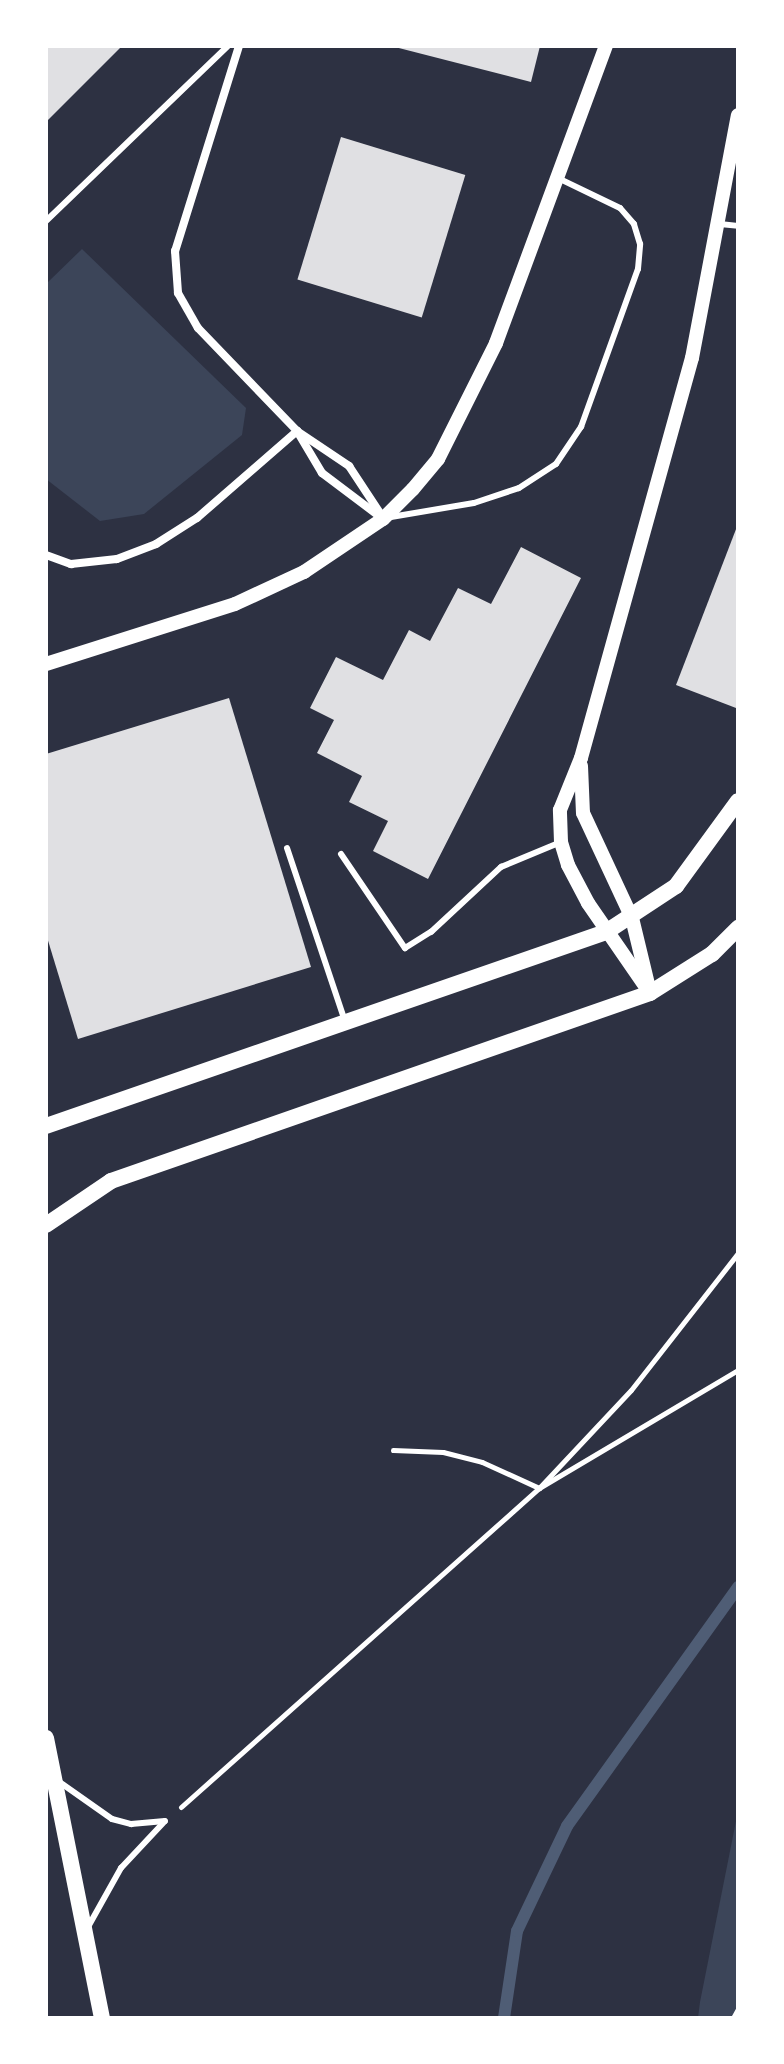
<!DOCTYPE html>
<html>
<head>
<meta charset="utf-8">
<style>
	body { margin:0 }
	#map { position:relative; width:784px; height:2064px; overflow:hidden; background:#2d3142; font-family:"IBM Plex Sans",sans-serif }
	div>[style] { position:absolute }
	.green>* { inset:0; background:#3c4559 }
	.stream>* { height:12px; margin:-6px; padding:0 6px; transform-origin:6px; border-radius:6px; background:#4f5d75 }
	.building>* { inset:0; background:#e0e0e3; transform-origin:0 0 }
	.path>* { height:5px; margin:-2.5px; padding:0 2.5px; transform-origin:2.5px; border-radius:2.5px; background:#fff }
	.service>* { height:6px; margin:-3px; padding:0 3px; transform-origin:3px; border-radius:3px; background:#fff }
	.minor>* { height:8px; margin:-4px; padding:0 4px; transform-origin:4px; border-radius:4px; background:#fff }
	.tertiary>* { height:14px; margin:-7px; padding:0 7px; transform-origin:7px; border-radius:7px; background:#fff }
	.secondary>* { height:16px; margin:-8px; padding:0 8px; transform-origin:8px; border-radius:8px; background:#fff }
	span { translate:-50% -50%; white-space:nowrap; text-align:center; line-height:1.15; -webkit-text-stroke:6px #fff; paint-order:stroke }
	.frame { position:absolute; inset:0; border:48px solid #fff; pointer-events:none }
</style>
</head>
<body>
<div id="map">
	<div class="green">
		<div style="clip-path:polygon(82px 249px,246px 408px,242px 435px,144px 514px,100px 521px,46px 479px,46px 284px)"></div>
		<div style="clip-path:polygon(738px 1811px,738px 2018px,698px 2018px,700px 2002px)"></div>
	</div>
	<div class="stream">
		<div style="left:504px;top:2018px;width:88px;rotate:-81.5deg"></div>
		<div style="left:517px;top:1931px;width:116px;rotate:-64.5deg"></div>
		<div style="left:567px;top:1826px;width:294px;rotate:-54.4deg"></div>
	</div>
	<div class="building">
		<div style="clip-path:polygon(46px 46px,122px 46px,46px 122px)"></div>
		<div style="clip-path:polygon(391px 46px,540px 46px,531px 82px)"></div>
		<div style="left:341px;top:137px;width:130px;height:149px;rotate:17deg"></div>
		<div style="clip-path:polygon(738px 524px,738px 702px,736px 708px,676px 685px)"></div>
		<div style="clip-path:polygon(521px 547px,581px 578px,428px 879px,373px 851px,388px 821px,349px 802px,362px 776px,317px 753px,334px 720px,310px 708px,336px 657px,383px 680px,409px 630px,430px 641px,458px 588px,491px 604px)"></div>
		<div style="clip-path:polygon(229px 698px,311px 967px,78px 1039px,46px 934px,46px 754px)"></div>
	</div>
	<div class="path">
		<div style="left:393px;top:1450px;width:50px;rotate:2.3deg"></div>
		<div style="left:443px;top:1452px;width:40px;rotate:14.4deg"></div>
		<div style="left:482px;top:1462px;width:63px;rotate:24.5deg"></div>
		<div style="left:539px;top:1488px;width:231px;rotate:-30.7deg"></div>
		<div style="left:181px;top:1807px;width:480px;rotate:-41.7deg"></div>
		<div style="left:539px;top:1488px;width:134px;rotate:-46.8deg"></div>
		<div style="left:631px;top:1390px;width:174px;rotate:-52deg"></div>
		<div style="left:733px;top:2018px;width:10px;rotate:-61deg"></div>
	</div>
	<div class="service">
		<div style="left:46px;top:221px;width:252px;rotate:-43.9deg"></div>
		<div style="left:720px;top:224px;width:18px;rotate:6deg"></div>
		<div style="left:391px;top:517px;width:84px;rotate:-9.6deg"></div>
		<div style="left:474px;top:503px;width:47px;rotate:-18.4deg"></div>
		<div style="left:519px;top:488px;width:44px;rotate:-33deg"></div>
		<div style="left:556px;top:464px;width:45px;rotate:-56deg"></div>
		<div style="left:581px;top:427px;width:168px;rotate:-70.2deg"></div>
		<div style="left:638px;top:269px;width:25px;rotate:-85deg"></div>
		<div style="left:640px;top:244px;width:21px;rotate:-107deg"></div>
		<div style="left:634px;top:224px;width:21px;rotate:-131deg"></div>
		<div style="left:620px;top:208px;width:67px;rotate:-154.2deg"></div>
		<div style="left:287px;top:848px;width:182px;rotate:71.5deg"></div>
		<div style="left:341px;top:854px;width:114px;rotate:55.8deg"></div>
		<div style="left:405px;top:948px;width:31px;rotate:-32deg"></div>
		<div style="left:431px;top:932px;width:96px;rotate:-42.9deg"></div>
		<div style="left:501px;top:867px;width:65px;rotate:-22.6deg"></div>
		<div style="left:58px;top:1781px;width:66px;rotate:35.1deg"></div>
		<div style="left:112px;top:1819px;width:20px;rotate:15deg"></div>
		<div style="left:131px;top:1824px;width:34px;rotate:-5deg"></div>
		<div style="left:88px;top:1927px;width:68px;rotate:-60.8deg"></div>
		<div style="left:121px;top:1868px;width:64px;rotate:-46.9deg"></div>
	</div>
	<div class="minor">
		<div style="left:239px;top:46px;width:215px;rotate:107.3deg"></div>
		<div style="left:175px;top:251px;width:42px;rotate:85.9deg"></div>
		<div style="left:178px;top:293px;width:40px;rotate:60.3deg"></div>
		<div style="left:198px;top:328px;width:143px;rotate:46.1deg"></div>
		<div style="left:297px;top:431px;width:49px;rotate:59.2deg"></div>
		<div style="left:322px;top:473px;width:76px;rotate:37deg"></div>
		<div style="left:297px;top:431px;width:63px;rotate:33.9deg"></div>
		<div style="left:349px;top:466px;width:60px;rotate:56.6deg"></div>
		<div style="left:46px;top:555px;width:27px;rotate:20deg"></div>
		<div style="left:71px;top:564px;width:46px;rotate:-6.2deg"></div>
		<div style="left:117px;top:559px;width:42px;rotate:-21deg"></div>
		<div style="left:156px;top:544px;width:49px;rotate:-32.4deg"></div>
		<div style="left:197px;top:518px;width:133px;rotate:-41deg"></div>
	</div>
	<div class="tertiary">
		<div style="left:46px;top:664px;width:198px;rotate:-17.6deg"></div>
		<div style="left:235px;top:604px;width:76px;rotate:-24.9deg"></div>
		<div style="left:304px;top:572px;width:95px;rotate:-33.9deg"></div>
		<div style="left:383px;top:519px;width:42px;rotate:-45deg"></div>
		<div style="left:413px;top:489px;width:39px;rotate:-50deg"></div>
		<div style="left:438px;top:459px;width:130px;rotate:-63.4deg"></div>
		<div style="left:496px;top:343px;width:317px;rotate:-69.7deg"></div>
		<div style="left:581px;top:766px;width:47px;rotate:87.6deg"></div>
		<div style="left:583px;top:813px;width:116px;rotate:65deg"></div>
		<div style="left:632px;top:918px;width:68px;rotate:76.4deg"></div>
		<div style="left:650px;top:993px;width:109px;rotate:-124.6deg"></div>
		<div style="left:588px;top:903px;width:43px;rotate:-117.8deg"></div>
		<div style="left:568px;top:865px;width:24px;rotate:-107deg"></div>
		<div style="left:561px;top:842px;width:32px;rotate:-92deg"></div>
		<div style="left:560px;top:810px;width:56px;rotate:-68deg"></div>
		<div style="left:581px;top:758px;width:415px;rotate:-74.5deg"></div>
		<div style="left:692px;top:358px;width:247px;rotate:-79.3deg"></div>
	</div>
	<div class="secondary">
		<div style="left:46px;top:1126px;width:593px;rotate:-19.11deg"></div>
		<div style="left:606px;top:932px;width:84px;rotate:-33.3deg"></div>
		<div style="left:676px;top:886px;width:105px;rotate:-53.9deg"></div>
		<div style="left:46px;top:1225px;width:78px;rotate:-34.1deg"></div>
		<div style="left:111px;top:1181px;width:571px;rotate:-19.23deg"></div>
		<div style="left:650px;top:993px;width:73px;rotate:-32.2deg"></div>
		<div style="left:712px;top:954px;width:37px;rotate:-45deg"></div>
		<div style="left:46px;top:1738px;width:286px;rotate:78.7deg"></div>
	</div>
	<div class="frame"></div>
</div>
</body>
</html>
